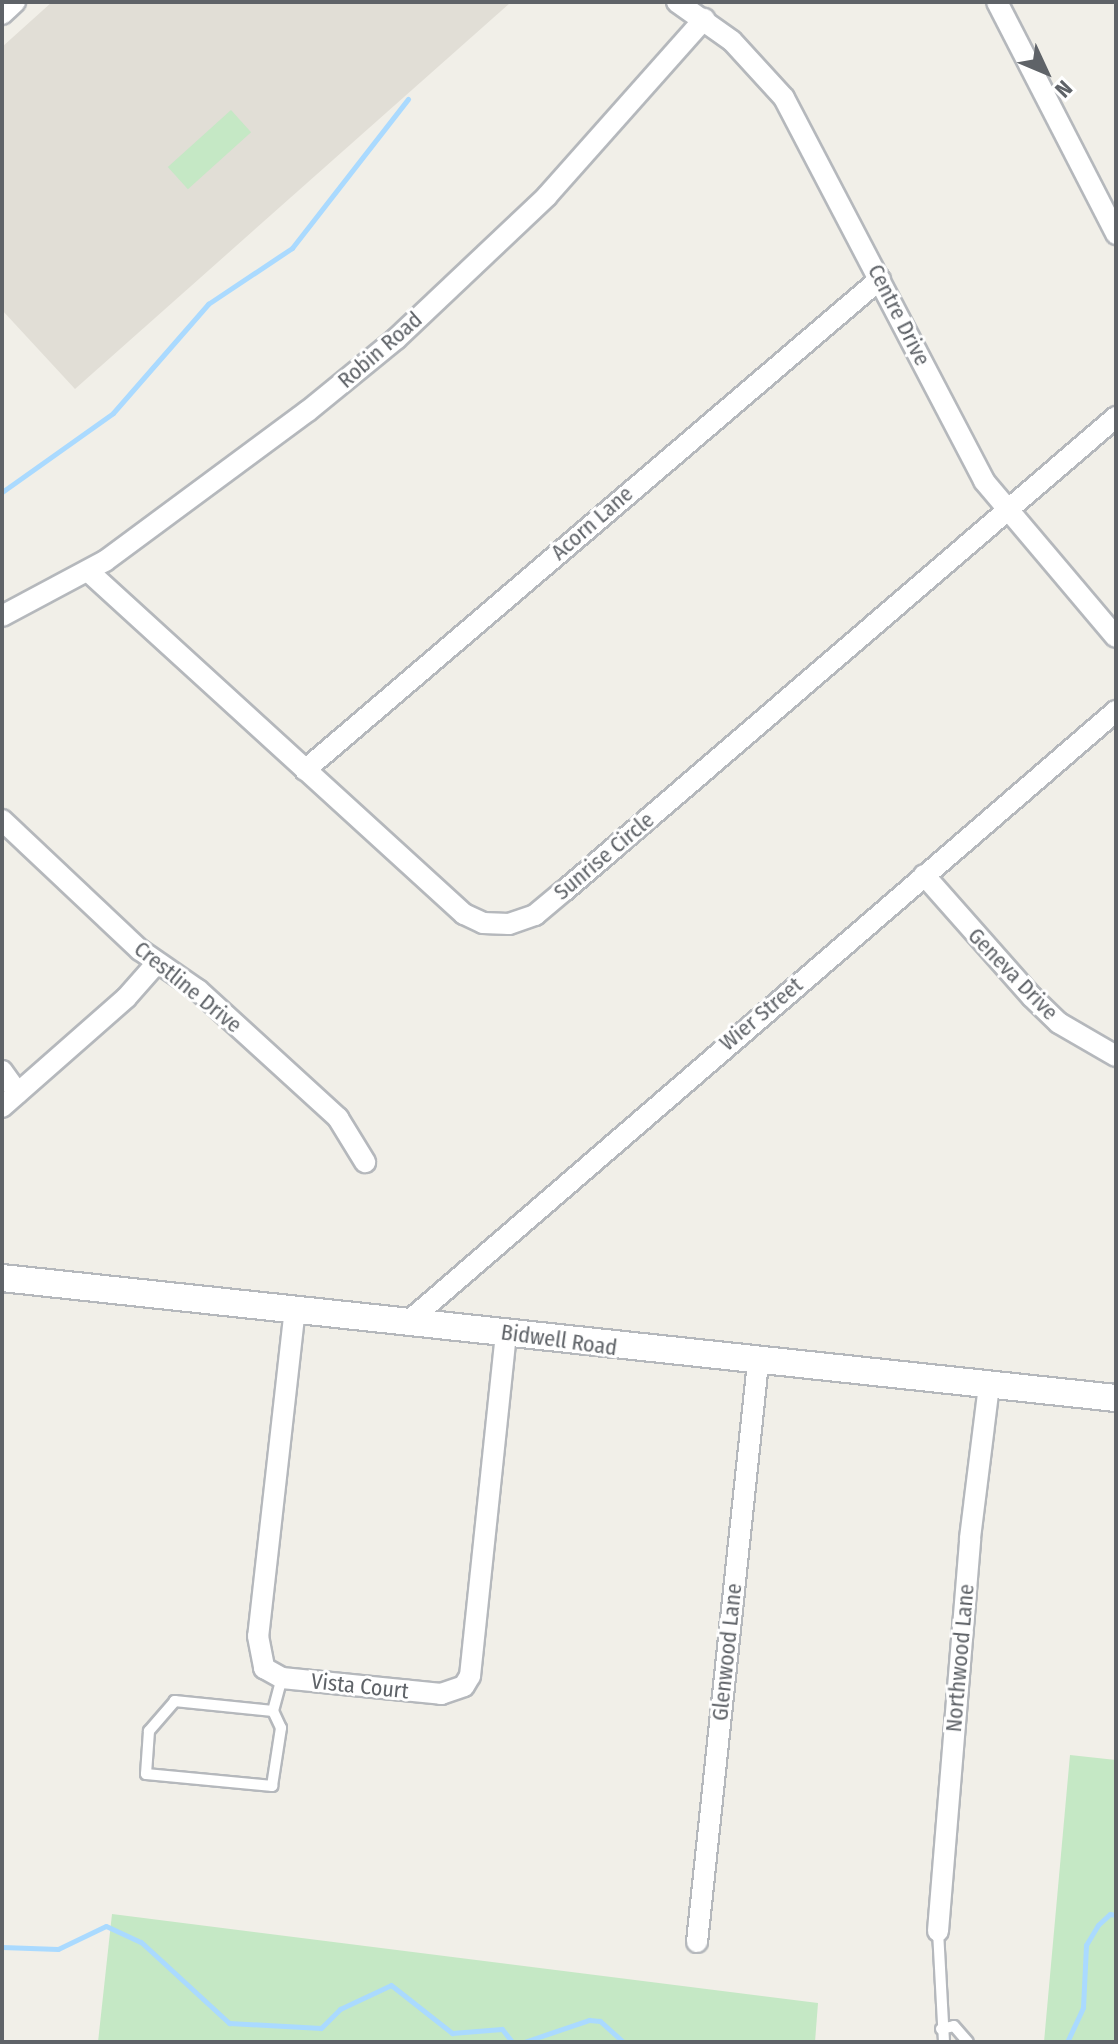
<!DOCTYPE html>
<html>
<head>
<meta charset="utf-8">
<style>
	body { margin:0 }
	#map { position:relative; width:1118px; height:2044px; overflow:hidden; background:#f1efe8; font-family:"Fira Sans Condensed",sans-serif }
	div>[style] { position:absolute }
	.education>* { inset:0; background:#e1ded6 }
	.green>* { inset:0; background:#c5e8c5; transform-origin:0 0 }
	.stream>* { height:5px; margin:-2.5px; padding:0 2.5px; transform-origin:2.5px; border-radius:2.5px; background:#aadaff }
	.roads { filter:drop-shadow(2px 0 #b5b8bc) drop-shadow(-2px 0 #b5b8bc) drop-shadow(0 2px #b5b8bc) drop-shadow(0 -2px #b5b8bc) }
	.service>* { height:10px; margin:-5px; padding:0 5px; transform-origin:5px; border-radius:5px; background:#fff }
	.minor>* { height:20px; margin:-10px; padding:0 10px; transform-origin:10px; border-radius:10px; background:#fff }
	.tertiary>* { height:26px; margin:-13px; padding:0 13px; transform-origin:13px; border-radius:13px; background:#fff }
	span { translate:-50% -50%; white-space:nowrap; text-align:center; line-height:1.15; -webkit-text-stroke:6px #fff; paint-order:stroke }
	.street-label { font-size:22px; color:#5f6368 }
	.frame { position:absolute; inset:0; border:4px solid #5f6368; pointer-events:none }
	.north { position:absolute; left:1006px; top:32px; width:80px; height:80px; -webkit-text-stroke:6px #fff; paint-order:stroke; rotate:134deg; font-size:22px; font-weight:700; line-height:32px; text-align:center; color:#5f6368 }
	.north::after { content:''; display:block; margin:auto; width:28px; height:36px; background:#5f6368; clip-path:polygon(50% 0,100% 100%,50% 72%,0 100%) }
</style>
</head>
<body>
<div id="map">
	<div class="education">
		<div style="clip-path:polygon(52px 2px,511px 2px,75px 389px,2px 310px,2px 47px)"></div>
	</div>
	<div class="green">
		<div style="left:231px;top:110px;width:30px;height:85px;rotate:48deg"></div>
		<div style="clip-path:polygon(1070px 1755px,1116px 1760px,1116px 2042px,1044px 2042px)"></div>
		<div style="clip-path:polygon(112px 1914px,818px 2003px,815px 2042px,98px 2042px)"></div>
	</div>
	<div class="stream">
		<div style="left:2px;top:492px;width:136px;rotate:-35.4deg"></div>
		<div style="left:113px;top:413px;width:145px;rotate:-48.9deg"></div>
		<div style="left:208px;top:304px;width:101px;rotate:-33.7deg"></div>
		<div style="left:292px;top:248px;width:189px;rotate:-52.1deg"></div>
		<div style="left:2px;top:1947px;width:56px;rotate:2deg"></div>
		<div style="left:58px;top:1949px;width:53px;rotate:-25.6deg"></div>
		<div style="left:106px;top:1926px;width:38px;rotate:25deg"></div>
		<div style="left:141px;top:1942px;width:120px;rotate:42.6deg"></div>
		<div style="left:229px;top:2023px;width:92px;rotate:3.1deg"></div>
		<div style="left:321px;top:2028px;width:27px;rotate:-45deg"></div>
		<div style="left:340px;top:2009px;width:56px;rotate:-25.2deg"></div>
		<div style="left:391px;top:1985px;width:78px;rotate:38.2deg"></div>
		<div style="left:452px;top:2033px;width:50px;rotate:-4.6deg"></div>
		<div style="left:502px;top:2029px;width:16px;rotate:52deg"></div>
		<div style="left:524px;top:2042px;width:69px;rotate:-18.7deg"></div>
		<div style="left:589px;top:2020px;width:11px;rotate:5deg"></div>
		<div style="left:600px;top:2021px;width:31px;rotate:42deg"></div>
		<div style="left:1067px;top:2042px;width:38px;rotate:-65deg"></div>
		<div style="left:1083px;top:2007px;width:62px;rotate:-87.2deg"></div>
		<div style="left:1086px;top:1945px;width:23px;rotate:-59deg"></div>
		<div style="left:1098px;top:1925px;width:16px;rotate:-43deg"></div>
		<div style="left:1110px;top:1914px;width:6px;rotate:9deg"></div>
	</div>
	<div class="roads">
		<div class="service">
			<div style="left:273px;top:1711px;width:99px;rotate:-174.2deg"></div>
			<div style="left:175px;top:1701px;width:40px;rotate:131deg"></div>
			<div style="left:149px;top:1731px;width:43px;rotate:94deg"></div>
			<div style="left:146px;top:1774px;width:127px;rotate:5.4deg"></div>
			<div style="left:272px;top:1786px;width:59px;rotate:-81.2deg"></div>
			<div style="left:281px;top:1728px;width:19px;rotate:-115deg"></div>
			<div style="left:273px;top:1711px;width:34px;rotate:-75deg"></div>
			<div style="left:938px;top:1931px;width:111px;rotate:86.9deg"></div>
			<div style="left:941px;top:2029px;width:13px;rotate:-13deg"></div>
			<div style="left:954px;top:2026px;width:21px;rotate:49deg"></div>
		</div>
		<div class="minor">
			<div style="left:677px;top:2px;width:67px;rotate:35.3deg"></div>
			<div style="left:732px;top:41px;width:77px;rotate:47.6deg"></div>
			<div style="left:784px;top:98px;width:432px;rotate:62.4deg"></div>
			<div style="left:984px;top:481px;width:204px;rotate:49.8deg"></div>
			<div style="left:997px;top:2px;width:261px;rotate:62.8deg"></div>
			<div style="left:2px;top:14px;width:18px;rotate:-43deg"></div>
			<div style="left:88px;top:571px;width:509px;rotate:42.37deg"></div>
			<div style="left:464px;top:914px;width:21px;rotate:25deg"></div>
			<div style="left:483px;top:923px;width:26px;rotate:2deg"></div>
			<div style="left:509px;top:924px;width:28px;rotate:-19deg"></div>
			<div style="left:535px;top:915px;width:38px;rotate:-40deg"></div>
			<div style="left:564px;top:891px;width:728px;rotate:-40.65deg"></div>
			<div style="left:2px;top:616px;width:117px;rotate:-28.1deg"></div>
			<div style="left:105px;top:561px;width:252px;rotate:-36.5deg"></div>
			<div style="left:308px;top:411px;width:114px;rotate:-39.3deg"></div>
			<div style="left:396px;top:339px;width:208px;rotate:-43.4deg"></div>
			<div style="left:547px;top:196px;width:237px;rotate:-48.4deg"></div>
			<div style="left:305px;top:770px;width:756px;rotate:-40.49deg"></div>
			<div style="left:2px;top:820px;width:190px;rotate:43.3deg"></div>
			<div style="left:140px;top:950px;width:70px;rotate:34.6deg"></div>
			<div style="left:198px;top:990px;width:190px;rotate:42.4deg"></div>
			<div style="left:338px;top:1118px;width:52px;rotate:58.5deg"></div>
			<div style="left:924px;top:875px;width:163px;rotate:48.5deg"></div>
			<div style="left:1032px;top:997px;width:37px;rotate:44deg"></div>
			<div style="left:1059px;top:1023px;width:66px;rotate:30.1deg"></div>
			<div style="left:2px;top:1071px;width:27px;rotate:54deg"></div>
			<div style="left:2px;top:1107px;width:165px;rotate:-41.3deg"></div>
			<div style="left:126px;top:998px;width:45px;rotate:-48.6deg"></div>
			<div style="left:295px;top:1308px;width:330px;rotate:96.4deg"></div>
			<div style="left:258px;top:1636px;width:33px;rotate:79deg"></div>
			<div style="left:264px;top:1668px;width:21px;rotate:29deg"></div>
			<div style="left:282px;top:1678px;width:160px;rotate:5.7deg"></div>
			<div style="left:441px;top:1694px;width:24px;rotate:-19deg"></div>
			<div style="left:464px;top:1686px;width:12px;rotate:-59deg"></div>
			<div style="left:470px;top:1676px;width:345px;rotate:-84deg"></div>
			<div style="left:409px;top:1321px;width:934px;rotate:-40.79deg"></div>
			<div style="left:938px;top:1931px;width:394px;rotate:-85.3deg"></div>
			<div style="left:970px;top:1538px;width:153px;rotate:-82.9deg"></div>
			<div style="left:697px;top:1942px;width:582px;rotate:-83.99deg"></div>
		</div>
		<div class="tertiary">
			<div style="left:2px;top:1278px;width:1120px;rotate:6.15deg"></div>
		</div>
	</div>
	<div class="street-label">
		<span style="left:899px;top:315px;rotate:63deg">Centre Drive</span>
		<span style="left:380px;top:350px;rotate:-41deg">Robin Road</span>
		<span style="left:592px;top:523px;rotate:-41deg">Acorn Lane</span>
		<span style="left:604px;top:856px;rotate:-40deg">Sunrise Circle</span>
		<span style="left:1013px;top:974px;rotate:46deg">Geneva Drive</span>
		<span style="left:188px;top:987px;rotate:39deg">Crestline Drive</span>
		<span style="left:761px;top:1014px;rotate:-40deg">Wier Street</span>
		<span style="left:559px;top:1340px;rotate:8deg">Bidwell Road</span>
		<span style="left:727px;top:1652px;rotate:-84deg">Glenwood Lane</span>
		<span style="left:960px;top:1658px;rotate:-85deg">Northwood Lane</span>
		<span style="left:360px;top:1686px;rotate:6deg">Vista Court</span>
	</div>
	<div class="frame"></div>
	<div class="north">N</div>
</div>
</body>
</html>
